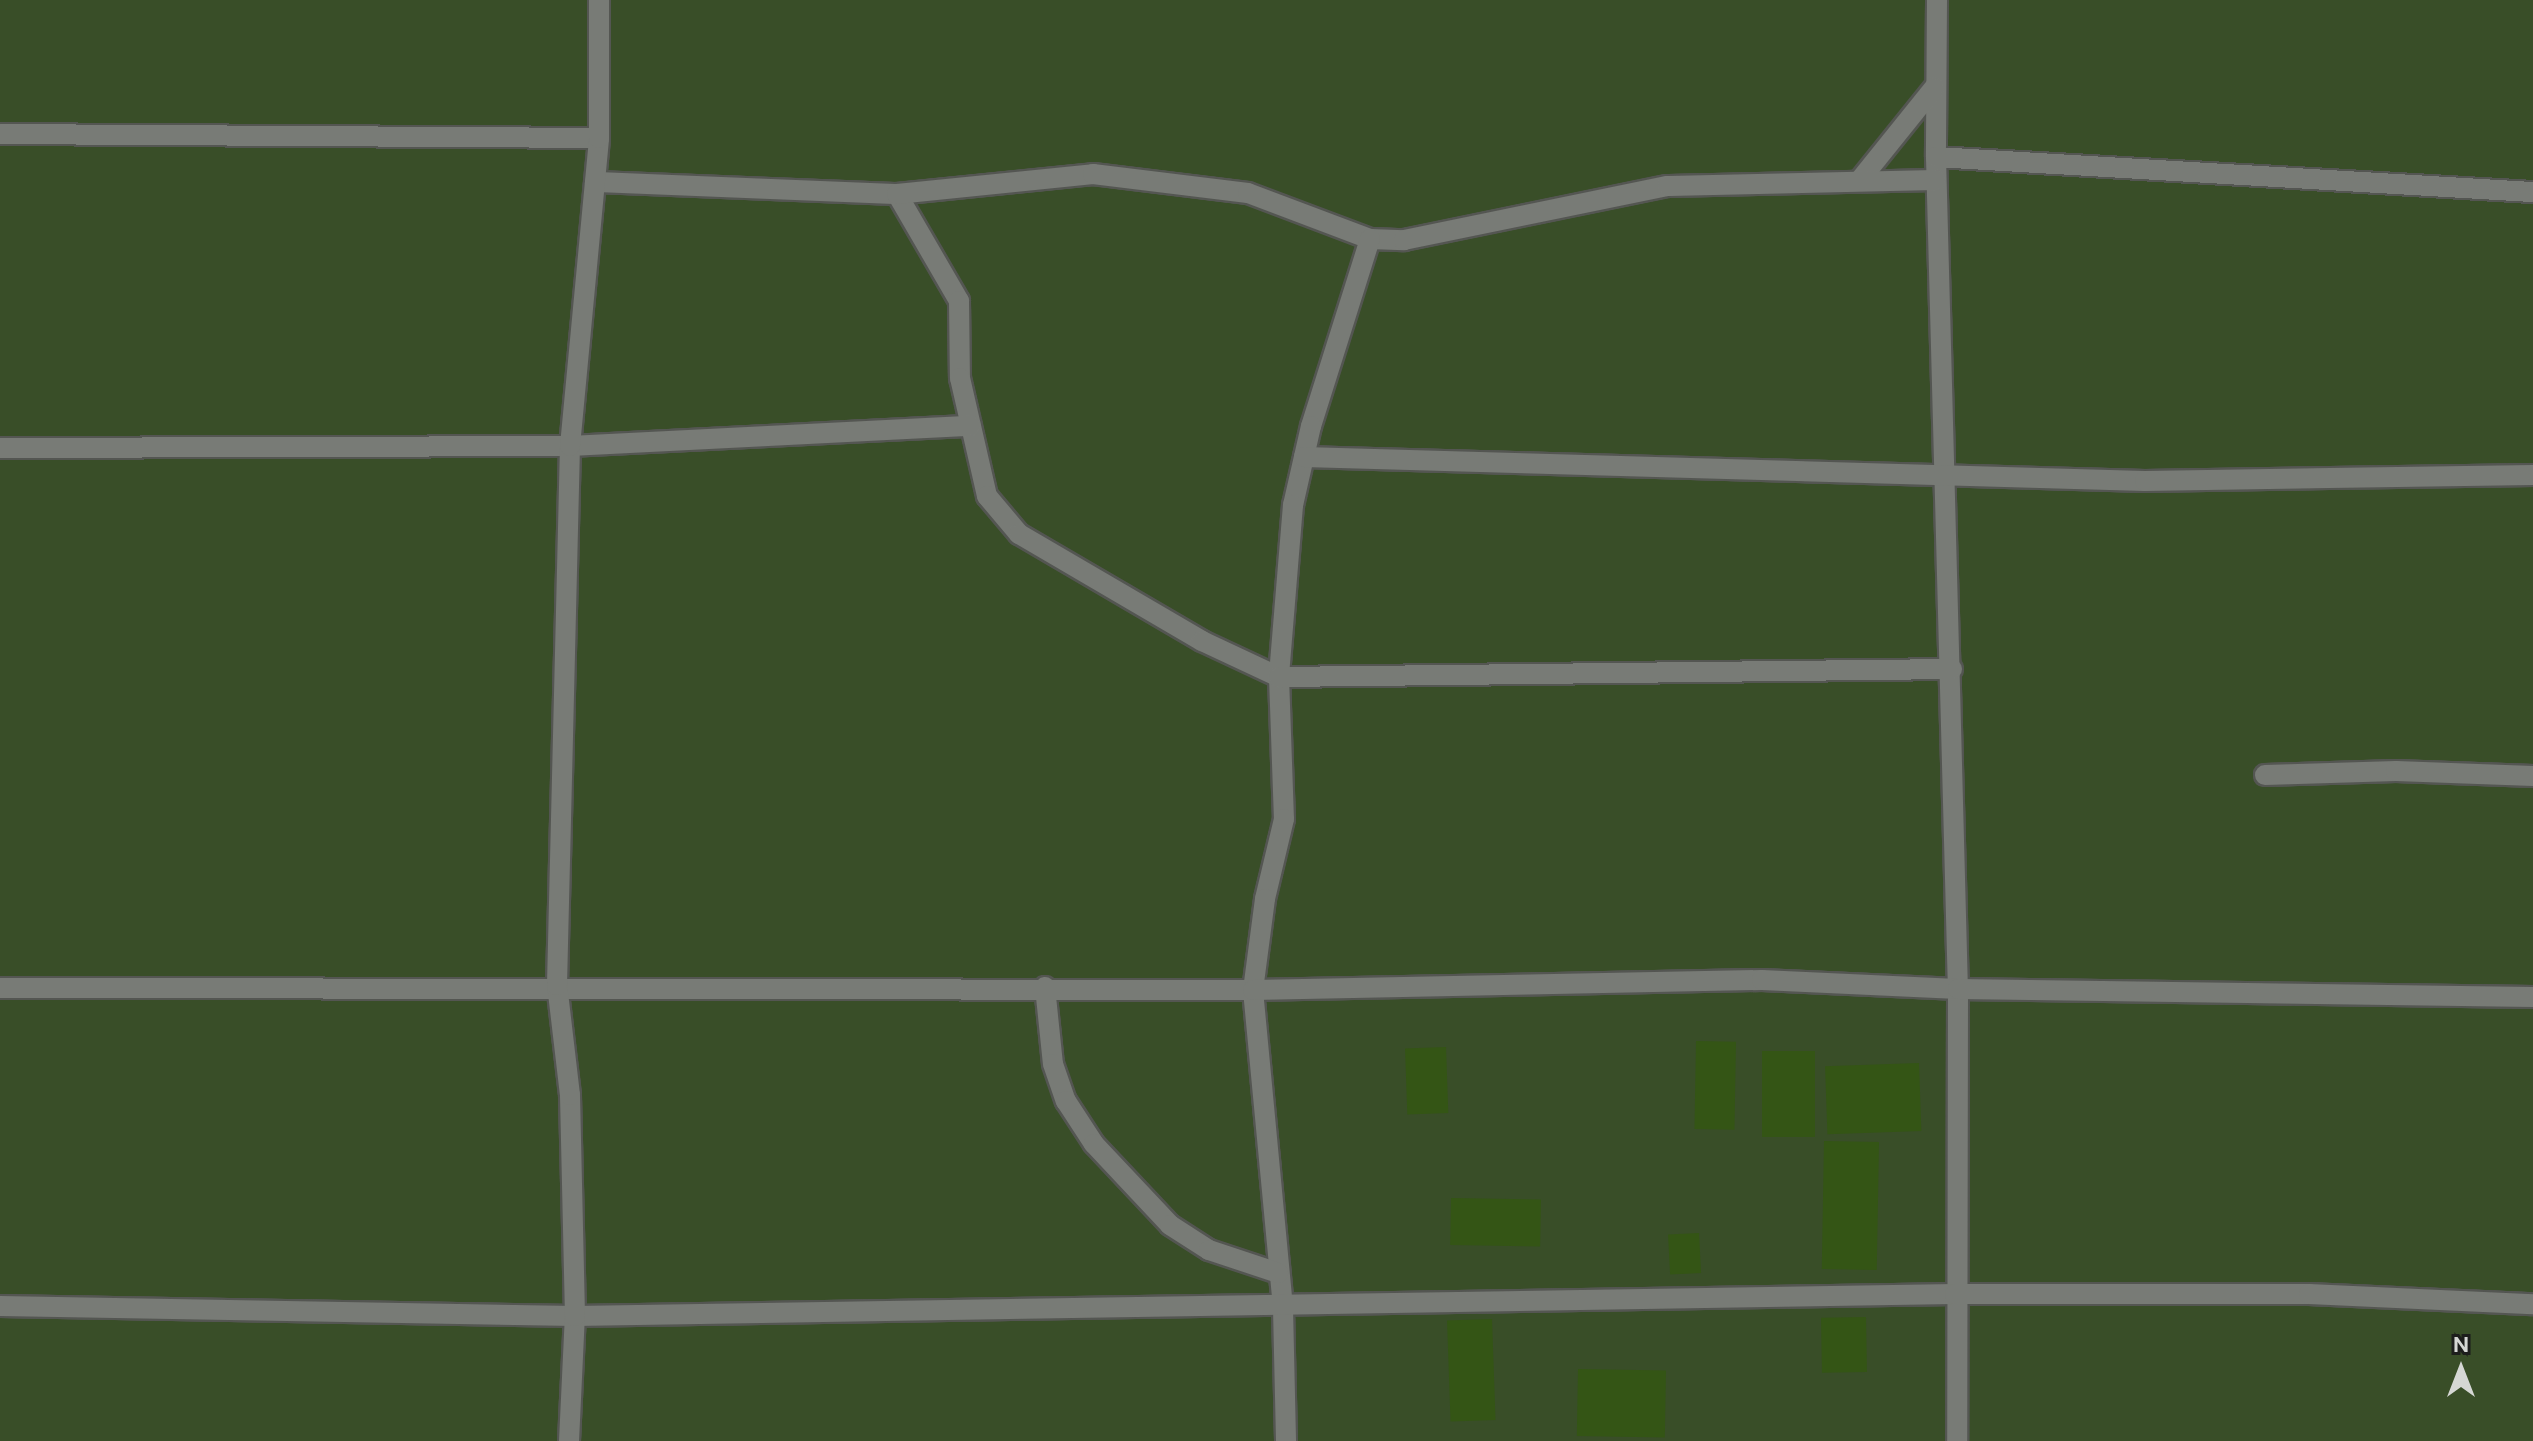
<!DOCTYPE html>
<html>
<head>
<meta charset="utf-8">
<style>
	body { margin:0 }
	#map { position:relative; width:2533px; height:1441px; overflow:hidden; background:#353833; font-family:"DM Sans",sans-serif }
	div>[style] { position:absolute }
	.green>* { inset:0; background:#394e28; transform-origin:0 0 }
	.building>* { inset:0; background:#345515; transform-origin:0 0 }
	.roads { filter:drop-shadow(2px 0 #545652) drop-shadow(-2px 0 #545652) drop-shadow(0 2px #545652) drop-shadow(0 -2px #545652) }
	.minor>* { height:20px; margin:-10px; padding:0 10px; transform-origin:10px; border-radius:10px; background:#787b76 }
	span { translate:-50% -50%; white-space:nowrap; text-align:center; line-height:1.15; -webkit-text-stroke:7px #1d1e1c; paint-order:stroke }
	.north { position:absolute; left:2421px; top:1329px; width:80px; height:80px; -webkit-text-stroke:6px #1d1e1c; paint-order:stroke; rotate:0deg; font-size:22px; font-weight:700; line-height:32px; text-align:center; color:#d5d7d4 }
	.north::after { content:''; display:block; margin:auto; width:28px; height:36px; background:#d5d7d4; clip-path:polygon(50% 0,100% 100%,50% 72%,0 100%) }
</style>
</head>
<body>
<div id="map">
	<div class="green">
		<div style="left:0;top:0;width:2533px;height:1441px"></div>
	</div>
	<div class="building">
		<div style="left:1696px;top:1041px;width:40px;height:88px;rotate:1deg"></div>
		<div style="left:1446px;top:1047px;width:66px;height:41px;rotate:88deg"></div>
		<div style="left:1762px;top:1051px;width:53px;height:86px"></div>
		<div style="left:1919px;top:1063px;width:68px;height:94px;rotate:88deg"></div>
		<div style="left:1824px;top:1141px;width:55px;height:128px;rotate:1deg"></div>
		<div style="left:1451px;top:1198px;width:90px;height:47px;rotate:1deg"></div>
		<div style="left:1699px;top:1233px;width:40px;height:31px;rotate:87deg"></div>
		<div style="left:1866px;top:1317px;width:55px;height:45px;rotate:89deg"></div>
		<div style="left:1492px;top:1319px;width:101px;height:45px;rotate:88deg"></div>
		<div style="left:1578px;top:1369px;width:88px;height:67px;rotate:1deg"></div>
	</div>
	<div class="roads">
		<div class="minor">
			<div style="left:1937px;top:0;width:157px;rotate:90.4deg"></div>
			<div style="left:1936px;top:157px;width:832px;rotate:88.49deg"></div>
			<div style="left:1958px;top:989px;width:452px;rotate:90.1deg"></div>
			<div style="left:0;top:134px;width:599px;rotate:0.38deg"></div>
			<div style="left:1936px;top:157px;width:598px;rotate:3.36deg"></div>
			<div style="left:1860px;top:180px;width:118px;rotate:-51.2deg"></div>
			<div style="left:595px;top:182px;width:302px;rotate:2.3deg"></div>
			<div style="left:897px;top:194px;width:124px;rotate:59.9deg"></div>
			<div style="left:959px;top:301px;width:77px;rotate:89.3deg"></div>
			<div style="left:960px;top:378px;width:121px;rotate:77.1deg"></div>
			<div style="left:987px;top:496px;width:50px;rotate:49.9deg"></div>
			<div style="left:1019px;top:534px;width:212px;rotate:30.3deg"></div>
			<div style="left:1202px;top:641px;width:85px;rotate:25.1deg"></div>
			<div style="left:1279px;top:677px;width:142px;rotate:88deg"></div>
			<div style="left:1284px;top:819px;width:82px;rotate:103.4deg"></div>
			<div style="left:1265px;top:899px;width:92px;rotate:97.5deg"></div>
			<div style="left:1253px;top:990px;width:319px;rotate:84.6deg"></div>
			<div style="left:1283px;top:1308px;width:133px;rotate:88.7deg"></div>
			<div style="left:897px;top:194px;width:197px;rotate:-5.8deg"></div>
			<div style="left:1093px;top:174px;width:156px;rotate:7deg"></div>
			<div style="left:1248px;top:193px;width:130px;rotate:20.7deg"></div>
			<div style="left:1370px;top:239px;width:34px;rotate:2deg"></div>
			<div style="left:1404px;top:240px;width:269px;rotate:-11.6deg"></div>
			<div style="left:1668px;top:186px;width:268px;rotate:-1.3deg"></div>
			<div style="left:1370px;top:239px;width:196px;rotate:107.5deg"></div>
			<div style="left:1311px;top:426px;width:81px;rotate:102.8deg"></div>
			<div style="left:1293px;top:505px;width:173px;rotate:94.7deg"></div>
			<div style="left:1279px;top:677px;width:673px;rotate:-0.68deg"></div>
			<div style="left:0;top:448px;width:570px;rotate:-0.2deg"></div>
			<div style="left:570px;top:446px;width:401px;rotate:-2.9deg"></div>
			<div style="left:1304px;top:457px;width:841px;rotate:1.63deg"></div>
			<div style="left:2145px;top:481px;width:388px;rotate:-0.9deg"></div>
			<div style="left:2265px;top:775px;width:131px;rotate:-1.7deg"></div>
			<div style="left:2396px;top:771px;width:137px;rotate:2.1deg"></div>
			<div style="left:1045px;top:987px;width:77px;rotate:84.1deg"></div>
			<div style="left:1053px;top:1064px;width:39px;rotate:71deg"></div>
			<div style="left:1066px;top:1101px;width:51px;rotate:56.9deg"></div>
			<div style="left:1094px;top:1144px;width:111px;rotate:46.8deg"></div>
			<div style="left:1170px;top:1225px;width:46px;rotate:32.7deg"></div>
			<div style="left:1209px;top:1250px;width:73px;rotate:18.4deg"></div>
			<div style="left:0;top:988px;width:1253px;rotate:0.09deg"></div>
			<div style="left:1253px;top:990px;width:509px;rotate:-1.13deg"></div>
			<div style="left:1762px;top:980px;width:196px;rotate:2.6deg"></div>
			<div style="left:1958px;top:989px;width:575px;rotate:0.8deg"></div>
			<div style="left:0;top:1306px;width:575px;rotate:1deg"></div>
			<div style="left:575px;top:1316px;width:1380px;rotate:-0.91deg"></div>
			<div style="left:1955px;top:1294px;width:354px"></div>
			<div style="left:2309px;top:1294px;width:224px;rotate:2.6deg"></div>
			<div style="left:569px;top:1441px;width:125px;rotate:-87.3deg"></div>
			<div style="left:575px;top:1316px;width:221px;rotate:-91.3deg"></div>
			<div style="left:570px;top:1095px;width:111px;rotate:-96.7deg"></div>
			<div style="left:557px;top:985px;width:539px;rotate:-88.62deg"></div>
			<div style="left:570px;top:446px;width:309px;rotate:-84.6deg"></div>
			<div style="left:599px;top:138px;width:138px;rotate:-90deg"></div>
		</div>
	</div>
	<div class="north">N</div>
</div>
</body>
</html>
